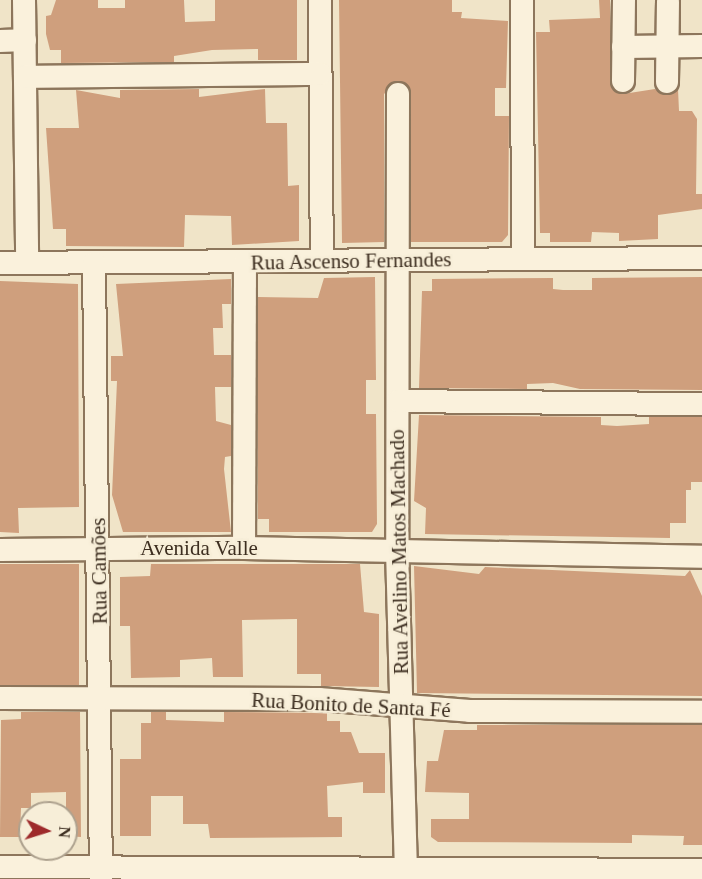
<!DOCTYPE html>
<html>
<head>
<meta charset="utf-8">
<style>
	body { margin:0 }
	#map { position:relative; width:702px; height:879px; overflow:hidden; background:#f0e4c8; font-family:Georgia,serif }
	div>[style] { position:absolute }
	.building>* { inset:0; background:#cf9f7d; transform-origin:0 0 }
	.roads { filter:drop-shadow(2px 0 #8d765c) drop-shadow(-2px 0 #8d765c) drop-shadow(0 2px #8d765c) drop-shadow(0 -2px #8d765c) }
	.minor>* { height:22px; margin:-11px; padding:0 11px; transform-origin:11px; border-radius:11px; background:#faf1dc }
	span { translate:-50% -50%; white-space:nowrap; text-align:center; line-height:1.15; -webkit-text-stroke:5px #f7eed8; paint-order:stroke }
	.street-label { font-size:21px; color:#3d2e20 }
	.north { position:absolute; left:18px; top:801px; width:60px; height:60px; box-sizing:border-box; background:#f7eed8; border:2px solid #ada18e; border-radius:50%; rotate:94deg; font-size:16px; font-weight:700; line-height:24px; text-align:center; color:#3d2e20 }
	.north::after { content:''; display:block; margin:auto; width:21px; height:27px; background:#9e2a2b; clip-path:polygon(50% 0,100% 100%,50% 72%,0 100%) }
</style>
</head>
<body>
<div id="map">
	<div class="building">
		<div style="clip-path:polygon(56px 0,98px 0,98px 8px,125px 8px,125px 0,184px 0,185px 22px,215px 21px,215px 0,297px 0,297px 60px,258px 60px,258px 49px,212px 50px,174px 56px,174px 62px,61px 63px,61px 50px,50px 50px,46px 34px,46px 16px,51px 15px)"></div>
		<div style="clip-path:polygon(339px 0,452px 0,452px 12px,462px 12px,461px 18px,508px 21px,506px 88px,495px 88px,495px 116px,509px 116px,508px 235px,502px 242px,411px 242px,411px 94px,397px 81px,384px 94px,384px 242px,342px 243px)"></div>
		<div style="clip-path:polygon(599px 0,610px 0,612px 88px,623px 94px,655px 89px,666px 95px,678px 89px,679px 111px,692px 111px,697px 119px,696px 194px,702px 194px,702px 209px,658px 215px,658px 239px,619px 241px,619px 233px,592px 232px,591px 242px,550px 242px,550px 233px,540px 233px,536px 32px,550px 32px,549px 20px,600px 18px)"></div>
		<div style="clip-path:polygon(199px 89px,199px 97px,265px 89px,266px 123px,287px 123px,288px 186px,299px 185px,299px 241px,232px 245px,231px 216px,185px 215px,184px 247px,66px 246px,66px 229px,53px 229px,46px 128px,79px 128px,76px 90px,120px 98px,120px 90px)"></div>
		<div style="clip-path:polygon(375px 277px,376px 380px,366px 380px,366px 414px,376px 414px,377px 524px,372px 532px,269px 532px,269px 519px,258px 519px,258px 297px,318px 298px,324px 278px)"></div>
		<div style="clip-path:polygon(702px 277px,702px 390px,580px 389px,553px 383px,527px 384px,527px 389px,419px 388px,422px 291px,432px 291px,432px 279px,553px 278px,553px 289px,563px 290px,592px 290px,592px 278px)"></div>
		<div style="clip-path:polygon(231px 279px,231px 304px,222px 304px,223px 328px,213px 328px,214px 355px,231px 355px,231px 387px,215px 387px,216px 421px,231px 425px,231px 456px,225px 457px,224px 469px,231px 532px,123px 532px,112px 495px,117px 381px,111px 381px,111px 356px,123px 356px,116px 284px)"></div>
		<div style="clip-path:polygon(0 281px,78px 284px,79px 507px,18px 508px,19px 533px,0 532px)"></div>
		<div style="clip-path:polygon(419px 415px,601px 417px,601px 425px,617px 426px,649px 424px,649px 417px,702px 417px,702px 482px,691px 482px,691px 490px,686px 490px,686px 523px,670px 523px,670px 538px,425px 534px,426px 508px,414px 501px)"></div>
		<div style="left:79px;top:564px;width:121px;height:79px;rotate:90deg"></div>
		<div style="clip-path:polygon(151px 564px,360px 564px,364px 612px,379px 614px,379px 687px,321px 686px,321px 674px,297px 674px,297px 619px,242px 620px,243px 677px,213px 677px,212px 658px,180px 660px,180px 677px,131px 678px,130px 626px,120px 626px,120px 577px,150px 576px)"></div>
		<div style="clip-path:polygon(414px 566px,479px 574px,485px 567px,685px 576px,690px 570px,702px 596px,702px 696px,417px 693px)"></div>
		<div style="clip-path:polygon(21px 712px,80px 712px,81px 837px,66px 836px,66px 792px,31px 793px,31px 808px,21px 808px,20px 837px,0 837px,1px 720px,21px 719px)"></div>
		<div style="clip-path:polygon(151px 712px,166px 712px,166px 720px,224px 722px,224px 712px,327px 713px,327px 721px,340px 721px,340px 732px,351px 732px,359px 753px,385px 753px,385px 793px,363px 793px,363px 782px,327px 786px,328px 817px,342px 817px,342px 837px,210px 838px,208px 824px,183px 824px,183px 796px,151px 796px,151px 836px,120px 836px,120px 759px,141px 759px,141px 723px,151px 723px)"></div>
		<div style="clip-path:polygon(477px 725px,702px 725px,702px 845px,683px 845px,684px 836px,632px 835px,632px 843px,438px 842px,431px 837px,431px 819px,469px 819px,469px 793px,425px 792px,427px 761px,438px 761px,444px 730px,477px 730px)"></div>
	</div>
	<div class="roads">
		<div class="minor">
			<div style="left:24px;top:0;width:263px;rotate:89.3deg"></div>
			<div style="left:320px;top:0;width:261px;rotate:89.6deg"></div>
			<div style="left:522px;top:0;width:259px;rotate:89.8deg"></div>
			<div style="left:0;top:41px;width:25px;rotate:-2deg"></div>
			<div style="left:623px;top:47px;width:79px;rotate:-0.7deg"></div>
			<div style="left:25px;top:77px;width:295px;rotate:-0.6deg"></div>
			<div style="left:623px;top:81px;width:81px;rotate:-89.3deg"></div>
			<div style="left:667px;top:82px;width:80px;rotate:-89.3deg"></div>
			<div style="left:398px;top:94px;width:456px;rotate:90.1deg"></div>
			<div style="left:397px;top:550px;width:329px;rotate:88.4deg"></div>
			<div style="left:0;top:263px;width:702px;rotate:-0.41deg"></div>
			<div style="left:94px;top:263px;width:616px;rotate:89.35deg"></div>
			<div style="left:398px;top:401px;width:304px;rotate:0.6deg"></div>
			<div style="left:244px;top:548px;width:286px;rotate:-89.8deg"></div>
			<div style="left:0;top:550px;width:244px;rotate:-0.5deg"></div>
			<div style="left:244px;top:548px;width:458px;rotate:1.1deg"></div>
			<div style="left:0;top:698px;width:319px;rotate:0.2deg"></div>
			<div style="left:319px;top:699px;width:151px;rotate:4.5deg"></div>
			<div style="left:470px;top:711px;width:232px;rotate:0.2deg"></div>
			<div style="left:0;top:867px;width:702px;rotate:0.24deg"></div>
		</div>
	</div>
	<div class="street-label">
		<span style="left:351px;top:261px;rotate:-1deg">Rua Ascenso Fernandes</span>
		<span style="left:199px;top:548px">Avenida Valle</span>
		<span style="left:399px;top:552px;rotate:-91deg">Rua Avelino Matos Machado</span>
		<span style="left:99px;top:571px;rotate:-91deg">Rua Camões</span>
		<span style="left:351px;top:705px;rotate:3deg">Rua Bonito de Santa Fé</span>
	</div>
	<div class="north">N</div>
</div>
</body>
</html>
